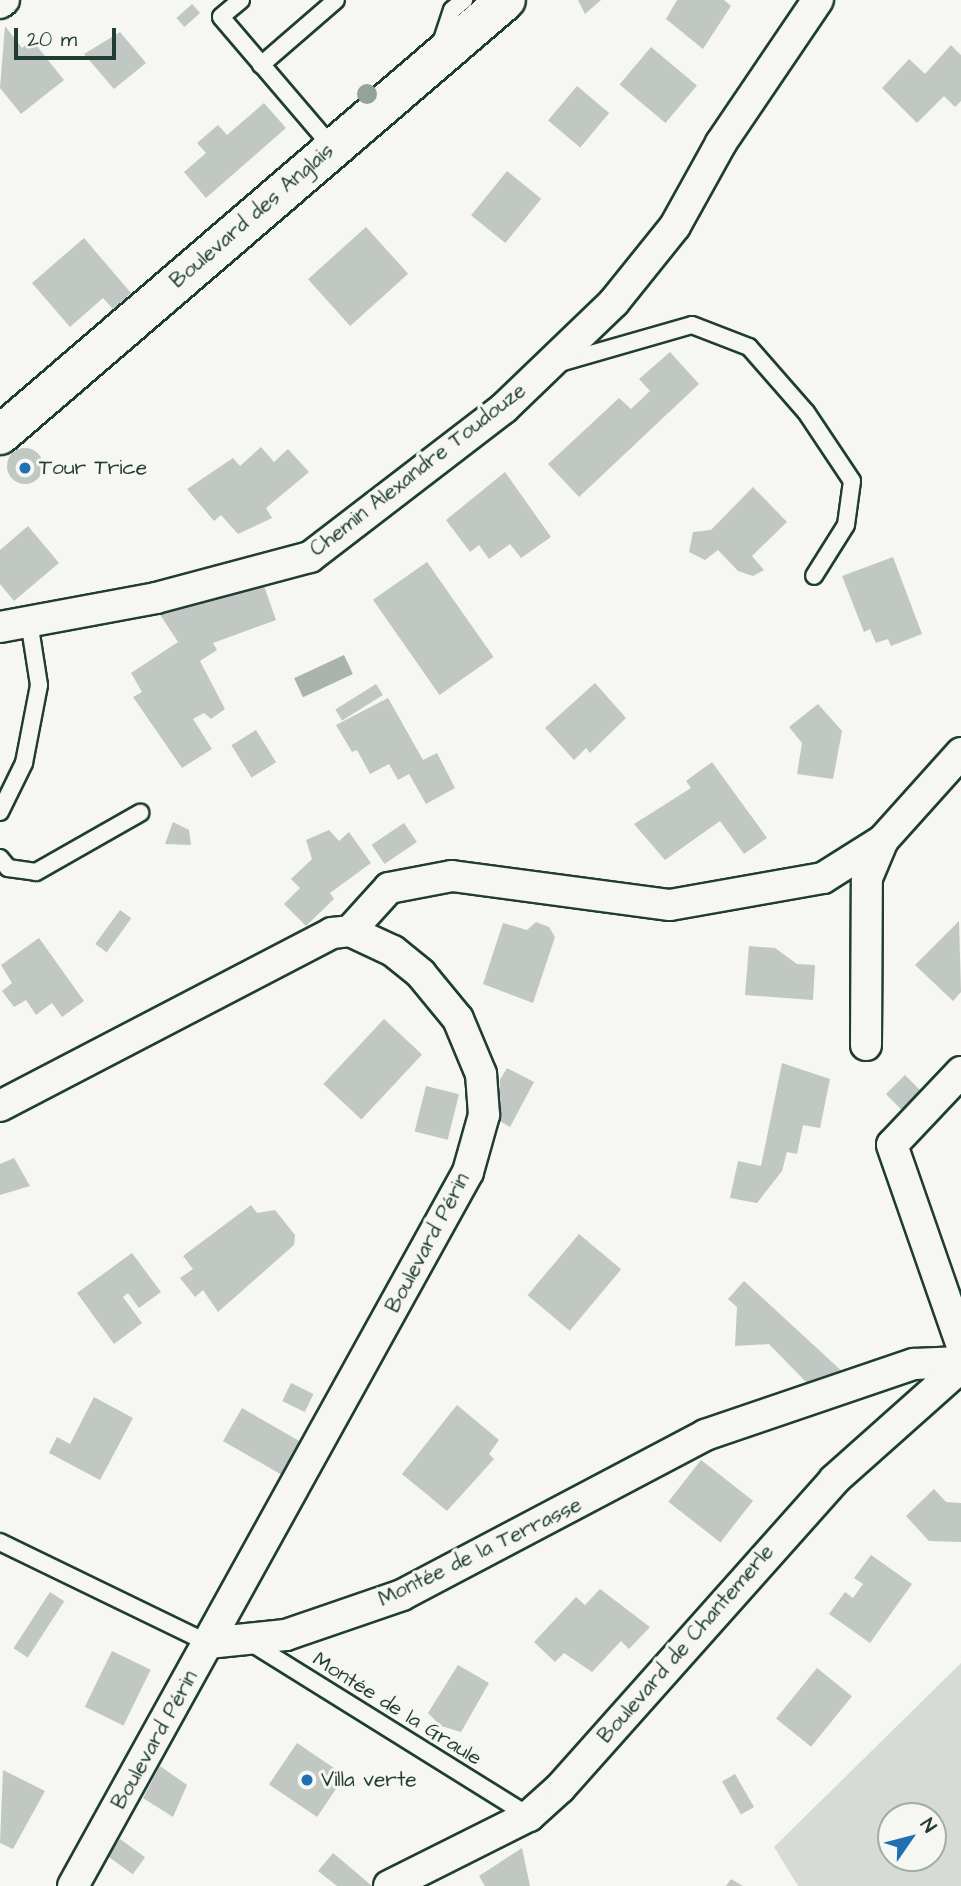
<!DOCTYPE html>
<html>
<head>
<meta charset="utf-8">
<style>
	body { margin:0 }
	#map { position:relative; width:961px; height:1886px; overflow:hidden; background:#f6f6f2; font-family:"Architects Daughter",sans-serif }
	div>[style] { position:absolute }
	.green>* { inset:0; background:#d6dbd6 }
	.water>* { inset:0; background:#aab3ae; transform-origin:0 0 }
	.building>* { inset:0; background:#c1c8c3; transform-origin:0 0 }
	.round { border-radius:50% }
	.roads { filter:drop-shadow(2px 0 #1f3d34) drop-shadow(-2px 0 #1f3d34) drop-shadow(0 2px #1f3d34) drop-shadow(0 -2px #1f3d34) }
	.lane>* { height:16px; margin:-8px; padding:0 8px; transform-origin:8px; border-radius:8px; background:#f6f6f2 }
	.street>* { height:30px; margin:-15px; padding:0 15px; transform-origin:15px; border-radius:15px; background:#f6f6f2 }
	.secondary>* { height:38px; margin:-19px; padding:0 19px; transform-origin:19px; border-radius:19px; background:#f6f6f2 }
	.trees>* { width:20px; height:20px; margin:-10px; border-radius:50%; background:#94a29b }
	.dots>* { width:19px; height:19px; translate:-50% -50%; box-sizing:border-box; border:4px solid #f6f6f2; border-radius:50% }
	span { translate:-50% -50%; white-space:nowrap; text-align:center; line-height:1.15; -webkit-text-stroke:6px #f6f6f2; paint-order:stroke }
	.street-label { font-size:21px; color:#1f3d34 }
	.poi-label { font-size:21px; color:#1f3d34 }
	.left { translate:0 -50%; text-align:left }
	.north { position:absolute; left:877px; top:1802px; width:70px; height:70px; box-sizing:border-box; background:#f6f6f2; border:2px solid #a0aca6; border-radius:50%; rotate:55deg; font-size:19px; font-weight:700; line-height:28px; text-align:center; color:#1f3d34 }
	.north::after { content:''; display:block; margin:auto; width:24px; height:32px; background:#1f6fb2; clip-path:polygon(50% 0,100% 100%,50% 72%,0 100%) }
	.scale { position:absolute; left:14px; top:28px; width:102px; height:32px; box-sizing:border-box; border:4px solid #1f3d34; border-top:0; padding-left:9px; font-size:21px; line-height:24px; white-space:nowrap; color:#1f3d34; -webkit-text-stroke:5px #f6f6f2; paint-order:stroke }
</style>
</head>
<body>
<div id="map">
	<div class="green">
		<div style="clip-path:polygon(evenodd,961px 1663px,961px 1886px,798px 1886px,774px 1847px,961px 1663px,933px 1816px,933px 1858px,891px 1858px,891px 1816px,933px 1816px)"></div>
	</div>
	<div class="water">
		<div style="left:344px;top:655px;width:21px;height:55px;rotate:65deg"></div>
	</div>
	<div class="building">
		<div style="clip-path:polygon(578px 0,601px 0,585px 14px)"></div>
		<div style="clip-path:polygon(677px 0,724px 0,731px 6px,703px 49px,666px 19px)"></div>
		<div style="left:192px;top:4px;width:12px;height:21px;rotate:48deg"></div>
		<div style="clip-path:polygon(5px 26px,22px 48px,32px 40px,64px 80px,21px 114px,0 88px)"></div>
		<div style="clip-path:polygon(120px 32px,146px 63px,114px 89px,84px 54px)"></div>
		<div style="clip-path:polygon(951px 45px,961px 55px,961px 101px,955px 107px,944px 96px,917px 123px,882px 88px,909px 59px,925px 74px)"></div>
		<div style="left:651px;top:47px;width:60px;height:49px;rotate:40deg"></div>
		<div style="left:577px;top:86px;width:42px;height:45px;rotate:40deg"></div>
		<div style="clip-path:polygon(264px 103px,286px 128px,206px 198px,184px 172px,206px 153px,197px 143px,218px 125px,227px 135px)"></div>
		<div style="left:507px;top:171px;width:44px;height:57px;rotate:39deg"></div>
		<div style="left:366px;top:227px;width:63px;height:78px;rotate:48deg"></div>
		<div style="clip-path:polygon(84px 238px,131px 293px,113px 309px,103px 298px,70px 327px,32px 283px)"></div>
		<div style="clip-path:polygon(670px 352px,699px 384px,579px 497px,548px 464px,619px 398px,631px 409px,650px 391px,639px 379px)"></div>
		<div style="clip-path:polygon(261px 447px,274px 462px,288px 449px,309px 472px,266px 508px,272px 518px,238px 534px,221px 515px,214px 521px,187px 489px,233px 458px,240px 466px)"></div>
		<div class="round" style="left:7px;top:448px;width:36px;height:36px"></div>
		<div style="clip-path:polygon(505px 472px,551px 537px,521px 558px,510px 544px,489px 559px,479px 545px,470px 552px,446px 520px)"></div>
		<div style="clip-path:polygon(753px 487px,787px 522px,752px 556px,764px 570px,753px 576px,738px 571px,718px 550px,705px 560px,689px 552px,693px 532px,711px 530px)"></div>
		<div style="clip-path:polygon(28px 526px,59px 563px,14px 601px,0 584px,0 550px)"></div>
		<div style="clip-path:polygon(893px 557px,922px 634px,891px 646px,888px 639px,876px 643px,870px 629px,864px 632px,842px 576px)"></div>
		<div style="left:427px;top:562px;width:116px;height:66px;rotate:55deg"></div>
		<div style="clip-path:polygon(264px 586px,276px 620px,213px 643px,217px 650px,200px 661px,225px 709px,211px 719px,204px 713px,193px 719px,212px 749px,182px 768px,133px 697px,142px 692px,131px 673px,178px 642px,159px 613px)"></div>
		<div style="clip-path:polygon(595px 683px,626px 718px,590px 753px,586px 748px,574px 760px,545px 728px)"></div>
		<div style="left:376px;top:684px;width:13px;height:48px;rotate:58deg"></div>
		<div style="clip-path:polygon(388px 698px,423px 760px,437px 753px,455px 788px,426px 804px,409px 774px,398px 780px,389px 764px,370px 774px,357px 750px,352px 752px,336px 725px)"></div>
		<div style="clip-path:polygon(818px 704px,842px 731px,833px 779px,797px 774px,802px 743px,789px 727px)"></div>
		<div style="left:256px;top:730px;width:38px;height:29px;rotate:58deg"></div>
		<div style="clip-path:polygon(712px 762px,767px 838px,744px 854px,720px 821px,665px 860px,634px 824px,691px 788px,686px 781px)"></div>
		<div style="clip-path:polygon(173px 822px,189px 830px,191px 845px,165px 844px)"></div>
		<div style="left:404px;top:823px;width:23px;height:39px;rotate:56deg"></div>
		<div style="clip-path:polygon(329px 830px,339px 841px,349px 832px,371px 863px,330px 893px,334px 899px,306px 926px,284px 904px,300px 888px,291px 879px,312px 859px,306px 840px)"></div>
		<div style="left:120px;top:910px;width:14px;height:42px;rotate:36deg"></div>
		<div style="clip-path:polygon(959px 921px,961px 992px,953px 1001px,915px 965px)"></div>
		<div style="clip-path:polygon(536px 922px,549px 927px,555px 937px,533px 1003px,483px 984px,503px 923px,527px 930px)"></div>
		<div style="clip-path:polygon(39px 938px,84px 1001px,62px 1017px,52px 1003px,36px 1015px,26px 1000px,14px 1007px,2px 991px,12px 983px,1px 965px)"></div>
		<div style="clip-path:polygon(749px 946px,775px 948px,797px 964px,815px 965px,813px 1000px,745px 995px)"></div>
		<div style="left:384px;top:1019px;width:52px;height:89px;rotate:43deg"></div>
		<div style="clip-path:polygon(782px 1063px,830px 1079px,820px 1128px,803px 1125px,797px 1154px,787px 1152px,782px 1171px,757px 1203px,730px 1198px,738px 1161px,761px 1166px)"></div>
		<div style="clip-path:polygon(507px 1068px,534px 1082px,510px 1127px,498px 1120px,500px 1080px)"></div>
		<div style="left:905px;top:1075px;width:28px;height:27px;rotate:45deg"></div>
		<div style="left:426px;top:1086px;width:34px;height:47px;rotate:14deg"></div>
		<div style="clip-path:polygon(14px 1158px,30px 1186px,0 1195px,0 1164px)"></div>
		<div style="clip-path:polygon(251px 1205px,257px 1213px,275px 1210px,295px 1235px,294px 1245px,218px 1312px,203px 1290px,195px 1297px,180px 1278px,193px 1269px,183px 1256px)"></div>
		<div style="left:579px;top:1234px;width:55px;height:80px;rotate:40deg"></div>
		<div style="clip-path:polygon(132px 1253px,161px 1292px,139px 1308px,128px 1293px,123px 1297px,142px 1323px,114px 1344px,77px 1293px)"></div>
		<div style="clip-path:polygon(744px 1281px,846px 1375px,808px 1384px,769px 1344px,735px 1346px,737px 1307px,728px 1299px)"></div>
		<div style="left:291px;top:1383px;width:25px;height:20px;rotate:26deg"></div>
		<div style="clip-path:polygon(94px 1397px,133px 1418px,100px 1480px,49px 1453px,57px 1437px,70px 1444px)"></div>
		<div style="clip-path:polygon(457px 1405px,499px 1440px,489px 1454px,494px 1459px,447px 1511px,402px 1474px)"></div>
		<div style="left:242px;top:1408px;width:69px;height:38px;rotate:30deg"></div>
		<div style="left:701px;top:1460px;width:66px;height:53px;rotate:38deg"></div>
		<div style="clip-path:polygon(934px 1489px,946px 1502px,961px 1503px,961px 1542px,929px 1541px,906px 1516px)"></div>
		<div style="clip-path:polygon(871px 1555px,912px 1584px,870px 1643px,829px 1614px,845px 1592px,853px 1598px,863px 1584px,854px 1578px)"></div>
		<div style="clip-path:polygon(600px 1589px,650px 1627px,629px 1649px,621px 1641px,592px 1672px,564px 1653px,555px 1662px,534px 1642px,576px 1597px,585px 1605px)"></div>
		<div style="left:50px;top:1592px;width:17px;height:67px;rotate:33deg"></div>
		<div style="left:112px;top:1651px;width:43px;height:62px;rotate:26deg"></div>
		<div style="clip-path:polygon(458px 1665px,489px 1683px,461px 1732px,441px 1726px,428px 1713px)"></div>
		<div style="left:817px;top:1668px;width:45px;height:65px;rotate:39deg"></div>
		<div style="left:297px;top:1743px;width:58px;height:50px;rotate:34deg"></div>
		<div style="clip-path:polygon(160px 1766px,187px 1785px,173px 1817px,143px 1798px)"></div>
		<div style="clip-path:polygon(3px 1770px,45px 1791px,13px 1849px,0 1843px)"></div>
		<div style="left:735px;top:1774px;width:38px;height:15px;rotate:60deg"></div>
		<div style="left:120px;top:1839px;width:31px;height:21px;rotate:36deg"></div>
		<div style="clip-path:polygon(522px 1848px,530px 1886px,485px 1886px,479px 1876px)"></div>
		<div style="clip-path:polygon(333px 1853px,351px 1868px,372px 1886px,337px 1886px,318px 1871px)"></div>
		<div style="clip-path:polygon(731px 1879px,743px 1886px,726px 1886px)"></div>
	</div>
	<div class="roads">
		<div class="lane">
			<div style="left:241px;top:0;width:26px;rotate:140deg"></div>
			<div style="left:221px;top:17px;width:171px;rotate:49.5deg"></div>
			<div style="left:439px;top:49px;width:41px;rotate:-71.6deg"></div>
			<div style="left:452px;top:10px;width:16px;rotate:-40deg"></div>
			<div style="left:261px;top:65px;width:99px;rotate:-40.9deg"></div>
			<div style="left:556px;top:364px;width:141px;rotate:-16deg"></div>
			<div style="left:692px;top:325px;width:61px;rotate:21.1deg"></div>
			<div style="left:749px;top:347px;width:86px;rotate:48.8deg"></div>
			<div style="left:806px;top:412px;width:83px;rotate:56.3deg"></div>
			<div style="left:852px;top:481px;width:44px;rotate:97.8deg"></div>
			<div style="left:846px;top:525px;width:60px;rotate:122.1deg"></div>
			<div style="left:0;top:812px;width:55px;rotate:-63.9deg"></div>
			<div style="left:24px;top:763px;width:79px;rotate:-79.1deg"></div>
			<div style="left:39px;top:685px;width:65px;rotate:-98.9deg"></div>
			<div style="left:0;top:858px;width:13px;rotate:51deg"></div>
			<div style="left:8px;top:868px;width:28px;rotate:8deg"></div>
			<div style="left:36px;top:872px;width:120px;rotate:-29.6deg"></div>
			<div style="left:0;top:1542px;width:231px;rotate:25.9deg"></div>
			<div style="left:248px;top:1641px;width:331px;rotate:31.9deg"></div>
		</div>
		<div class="street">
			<div style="left:0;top:3px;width:5px;rotate:-37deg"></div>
			<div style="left:0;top:627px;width:159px;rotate:-10.5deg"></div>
			<div style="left:156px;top:598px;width:159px;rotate:-14.9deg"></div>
			<div style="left:310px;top:557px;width:245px;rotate:-37.5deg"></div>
			<div style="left:504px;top:408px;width:153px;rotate:-43.9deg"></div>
			<div style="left:614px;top:302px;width:97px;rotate:-51.2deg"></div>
			<div style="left:675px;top:226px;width:95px;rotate:-61deg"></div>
			<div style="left:721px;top:143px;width:173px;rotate:-55.9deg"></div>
			<div style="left:350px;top:931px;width:58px;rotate:-47.8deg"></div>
			<div style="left:389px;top:888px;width:64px;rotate:-10.8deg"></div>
			<div style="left:452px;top:876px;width:220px;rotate:7.6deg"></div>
			<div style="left:670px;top:905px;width:155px;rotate:-10deg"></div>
			<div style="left:823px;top:878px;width:71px;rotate:-32.3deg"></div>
			<div style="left:883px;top:840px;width:117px;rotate:-48.1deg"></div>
			<div style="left:866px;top:1045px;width:167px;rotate:-89.7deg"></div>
			<div style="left:867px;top:878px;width:41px;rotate:-67.2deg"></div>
			<div style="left:961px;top:1072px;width:100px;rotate:133.4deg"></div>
			<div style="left:892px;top:1145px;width:210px;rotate:70.8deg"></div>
			<div style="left:0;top:1106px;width:374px;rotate:-27.5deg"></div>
			<div style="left:332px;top:933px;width:18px;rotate:-6deg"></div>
			<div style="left:350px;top:931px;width:47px;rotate:24.9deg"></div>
			<div style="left:393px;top:951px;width:36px;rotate:39deg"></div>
			<div style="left:421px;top:974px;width:58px;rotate:50.6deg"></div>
			<div style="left:458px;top:1019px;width:60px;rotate:67.3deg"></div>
			<div style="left:481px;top:1074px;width:41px;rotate:85.8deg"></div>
			<div style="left:484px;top:1115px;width:59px;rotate:105.7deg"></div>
			<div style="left:468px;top:1172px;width:816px;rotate:118.95deg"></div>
			<div style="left:208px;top:1643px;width:78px;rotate:-5.9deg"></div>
			<div style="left:286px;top:1635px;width:123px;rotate:-19deg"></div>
			<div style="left:402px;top:1595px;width:343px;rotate:-27.8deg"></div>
			<div style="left:705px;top:1435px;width:221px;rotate:-18.8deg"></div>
			<div style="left:914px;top:1364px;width:47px;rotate:-2.4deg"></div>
			<div style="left:389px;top:1886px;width:157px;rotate:-26.6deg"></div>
			<div style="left:529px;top:1816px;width:42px;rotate:-42.1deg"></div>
			<div style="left:560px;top:1788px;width:412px;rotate:-48.3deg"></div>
			<div style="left:834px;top:1480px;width:170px;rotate:-41.7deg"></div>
		</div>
		<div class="secondary">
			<div style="left:0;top:435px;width:667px;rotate:-40.69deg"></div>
		</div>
	</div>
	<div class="trees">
		<div style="left:367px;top:94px"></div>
	</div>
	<div class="dots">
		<div style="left:25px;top:468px;background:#1f6fb2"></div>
		<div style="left:307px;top:1780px;background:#1f6fb2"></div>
	</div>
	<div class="street-label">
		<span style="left:252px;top:216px;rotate:-41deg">Boulevard des Anglais</span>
		<span style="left:418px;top:470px;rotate:-38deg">Chemin Alexandre Toudouze</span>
		<span style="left:428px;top:1243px;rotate:-62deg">Boulevard Périn</span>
		<span style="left:480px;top:1552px;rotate:-26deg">Montée de la Terrasse</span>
		<span style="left:686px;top:1644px;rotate:-49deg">Boulevard de Chantemerle</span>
		<span style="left:397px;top:1709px;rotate:32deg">Montée de la Graule</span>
		<span style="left:155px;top:1740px;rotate:-61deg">Boulevard Périn</span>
	</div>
	<div class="poi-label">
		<span class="left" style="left:39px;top:468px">Tour Trice</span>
		<span class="left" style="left:321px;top:1780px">Villa verte</span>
	</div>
	<div class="north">N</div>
	<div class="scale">20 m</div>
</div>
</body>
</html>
